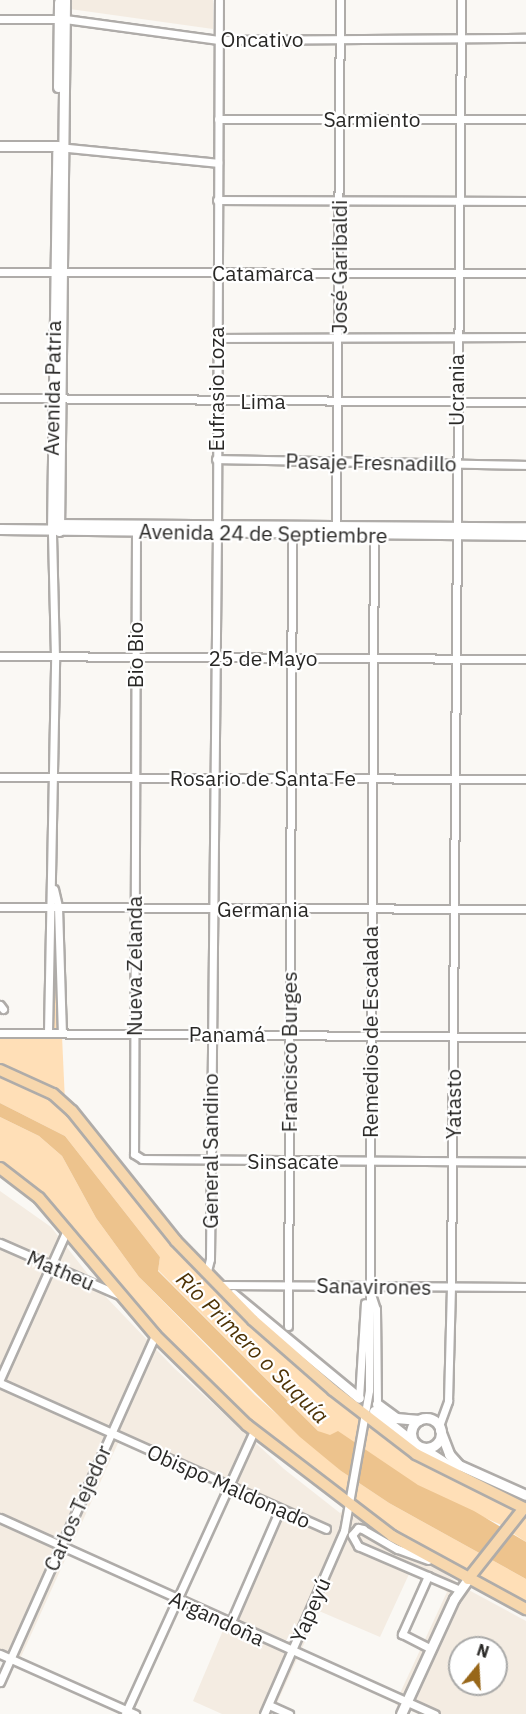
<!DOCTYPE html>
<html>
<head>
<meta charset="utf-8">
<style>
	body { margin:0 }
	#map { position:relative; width:526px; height:1714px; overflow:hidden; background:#faf8f4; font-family:"IBM Plex Sans",sans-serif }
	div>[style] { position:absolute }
	.built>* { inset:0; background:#f4ece2 }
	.green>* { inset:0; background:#ffdfb7 }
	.water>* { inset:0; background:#edc38d }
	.roads { filter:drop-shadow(2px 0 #afaca9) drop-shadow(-2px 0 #afaca9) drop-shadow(0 2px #afaca9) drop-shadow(0 -2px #afaca9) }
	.street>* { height:7px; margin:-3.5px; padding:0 3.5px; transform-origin:3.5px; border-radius:3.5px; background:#fff }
	.secondary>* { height:9px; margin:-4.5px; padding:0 4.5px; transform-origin:4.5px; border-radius:4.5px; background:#fff }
	.secondary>.ring { margin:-4.5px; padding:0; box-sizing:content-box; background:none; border:9px solid #fff; border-radius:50% }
	.primary>* { height:10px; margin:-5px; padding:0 5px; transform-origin:5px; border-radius:5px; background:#f7d7ad }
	span { translate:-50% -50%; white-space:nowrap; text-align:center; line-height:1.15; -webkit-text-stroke:4.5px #fff; paint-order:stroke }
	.street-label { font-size:21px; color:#282725 }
	.water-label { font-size:22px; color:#4e3306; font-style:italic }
	.north { position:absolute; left:448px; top:1636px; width:60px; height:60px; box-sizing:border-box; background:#fff; border:2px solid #a9a9a8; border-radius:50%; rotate:18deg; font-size:16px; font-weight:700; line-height:24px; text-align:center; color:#282725 }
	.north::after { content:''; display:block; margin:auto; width:21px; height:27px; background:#986719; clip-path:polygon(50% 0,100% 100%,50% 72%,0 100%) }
</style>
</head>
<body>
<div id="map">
	<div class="built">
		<div style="clip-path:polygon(71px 0,213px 0,213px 29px,70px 9px)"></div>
		<div style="clip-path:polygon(evenodd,0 1191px,51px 1227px,105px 1296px,174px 1368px,284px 1469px,340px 1513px,350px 1505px,465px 1588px,526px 1621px,526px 1714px,418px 1714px,395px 1704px,447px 1592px,410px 1572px,380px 1637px,319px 1611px,272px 1714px,222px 1714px,193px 1701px,274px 1510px,119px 1441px,20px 1659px,0 1650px,0 1191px,460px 1648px,496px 1648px,496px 1684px,460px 1684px,460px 1648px)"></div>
	</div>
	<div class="green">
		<div style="clip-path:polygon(49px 909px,54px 909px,59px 1028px,52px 1028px)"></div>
		<div style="clip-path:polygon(62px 1036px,65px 1102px,0 1067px,0 1037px)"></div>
		<div style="clip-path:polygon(0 1070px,52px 1094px,170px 1234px,246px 1313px,416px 1454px,526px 1509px,526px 1542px,499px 1524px,440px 1498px,318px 1431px,158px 1270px,160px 1257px,65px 1136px,0 1103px)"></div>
		<div style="clip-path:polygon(0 1117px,39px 1136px,62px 1156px,96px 1218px,139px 1277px,255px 1395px,341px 1471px,389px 1503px,526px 1579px,526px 1609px,392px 1536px,200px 1382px,67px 1230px,0 1168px)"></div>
	</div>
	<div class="water">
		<div style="clip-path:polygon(0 1103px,65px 1136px,160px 1257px,158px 1271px,318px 1431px,330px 1435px,338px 1431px,418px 1485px,474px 1511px,526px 1542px,526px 1579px,389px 1503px,341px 1471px,300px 1437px,139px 1277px,96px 1218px,62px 1156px,39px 1136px,0 1117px)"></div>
	</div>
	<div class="roads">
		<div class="street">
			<div style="left:0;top:19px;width:65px"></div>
			<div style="left:65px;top:19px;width:155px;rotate:7.8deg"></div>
			<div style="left:219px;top:40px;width:307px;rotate:-0.4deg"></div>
			<div style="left:218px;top:119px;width:308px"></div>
			<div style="left:59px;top:147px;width:160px;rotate:5.7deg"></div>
			<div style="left:217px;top:200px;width:309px;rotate:0.2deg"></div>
			<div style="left:0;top:272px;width:526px;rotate:0.11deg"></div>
			<div style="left:216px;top:338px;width:310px;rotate:-0.2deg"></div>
			<div style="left:0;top:398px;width:526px;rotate:0.44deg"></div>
			<div style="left:216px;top:459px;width:310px;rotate:1.1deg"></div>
			<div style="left:336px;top:528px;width:528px;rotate:-89.57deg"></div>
			<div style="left:136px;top:532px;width:622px;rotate:90.18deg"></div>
			<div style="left:134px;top:1154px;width:9px;rotate:32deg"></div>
			<div style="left:142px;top:1159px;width:384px;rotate:0.4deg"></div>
			<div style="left:0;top:656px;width:526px;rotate:0.33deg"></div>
			<div style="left:0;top:777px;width:526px;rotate:0.22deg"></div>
			<div style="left:54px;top:889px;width:18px;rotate:77deg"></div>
			<div style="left:58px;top:907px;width:125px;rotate:88.2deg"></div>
			<div style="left:0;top:907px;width:526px;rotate:0.22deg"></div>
			<div style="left:0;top:1005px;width:5px;rotate:53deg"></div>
			<div style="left:48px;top:1032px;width:375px;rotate:-88.9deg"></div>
			<div style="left:55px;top:657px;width:126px;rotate:-91.4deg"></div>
			<div style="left:0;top:1033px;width:526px;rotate:0.44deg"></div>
			<div style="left:0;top:1243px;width:130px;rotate:23.6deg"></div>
			<div style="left:207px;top:1271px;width:12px;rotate:-76deg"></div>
			<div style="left:210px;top:1259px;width:726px;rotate:-89.45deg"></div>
			<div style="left:217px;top:533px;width:533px;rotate:-89.79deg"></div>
			<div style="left:222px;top:1285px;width:304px;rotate:0.4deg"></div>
			<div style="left:370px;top:1291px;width:19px;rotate:72deg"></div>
			<div style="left:376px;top:1309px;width:95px;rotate:89.4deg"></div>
			<div style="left:288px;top:1326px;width:793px;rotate:-89.71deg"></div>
			<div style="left:0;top:1379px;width:163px;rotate:-65.8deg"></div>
			<div style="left:0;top:1383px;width:357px;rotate:24.1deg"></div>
			<div style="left:359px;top:1398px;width:95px;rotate:-86.4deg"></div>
			<div style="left:439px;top:1426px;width:27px;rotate:-70deg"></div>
			<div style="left:448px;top:1401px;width:114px;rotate:-88.5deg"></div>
			<div style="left:451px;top:1287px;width:1287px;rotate:-89.55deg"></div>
			<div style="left:0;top:1518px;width:477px;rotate:24.3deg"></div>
			<div style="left:428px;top:1560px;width:33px;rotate:-160deg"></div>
			<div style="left:397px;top:1549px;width:39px;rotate:-150deg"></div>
			<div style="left:363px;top:1529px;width:5px;rotate:-169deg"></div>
			<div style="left:358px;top:1528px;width:9px;rotate:131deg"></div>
			<div style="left:352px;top:1535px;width:13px;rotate:61deg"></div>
			<div style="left:358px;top:1546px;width:111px;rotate:23.3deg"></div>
			<div style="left:428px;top:1576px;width:64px;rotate:114.1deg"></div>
			<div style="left:402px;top:1634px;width:31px;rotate:27deg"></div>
			<div style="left:230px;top:1624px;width:125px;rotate:-66.5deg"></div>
			<div style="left:0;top:1654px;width:148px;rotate:24deg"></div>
			<div style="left:0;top:1682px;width:380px;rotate:-65.9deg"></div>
			<div style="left:269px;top:1705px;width:22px;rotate:24deg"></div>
			<div style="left:125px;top:1714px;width:311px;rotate:-65.5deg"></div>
			<div style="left:264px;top:1714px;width:200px;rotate:-66.4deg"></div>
			<div style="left:344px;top:1531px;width:143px;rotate:-79.9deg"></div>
			<div style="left:369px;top:1390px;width:861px;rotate:-89.67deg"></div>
		</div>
		<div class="secondary">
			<div style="left:58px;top:87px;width:85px;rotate:-89.3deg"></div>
			<div style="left:0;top:146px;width:58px"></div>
			<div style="left:54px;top:524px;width:472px;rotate:0.4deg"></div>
			<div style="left:0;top:529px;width:526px;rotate:0.65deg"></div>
			<div style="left:52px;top:531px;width:379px;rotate:-89.2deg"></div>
			<div style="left:59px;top:531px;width:531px;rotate:-89.35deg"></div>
			<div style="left:233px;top:1294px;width:163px;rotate:39.5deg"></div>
			<div style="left:377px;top:1404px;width:24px;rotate:36deg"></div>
			<div style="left:396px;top:1418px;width:23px;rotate:5deg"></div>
			<div style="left:374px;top:1411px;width:48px;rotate:38.3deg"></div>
			<div class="ring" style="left:411px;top:1418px;width:21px;height:21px"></div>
			<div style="left:440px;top:1430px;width:26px;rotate:69deg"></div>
			<div style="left:449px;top:1454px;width:15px;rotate:48deg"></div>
			<div style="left:459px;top:1465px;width:73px;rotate:24.1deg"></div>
			<div style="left:424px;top:1449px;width:37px;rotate:33deg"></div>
			<div style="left:401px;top:1714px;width:127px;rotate:-65.3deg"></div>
			<div style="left:454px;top:1599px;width:24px;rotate:-55deg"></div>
		</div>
		<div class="primary">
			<div style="left:0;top:1070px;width:58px;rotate:24.4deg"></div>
			<div style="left:53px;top:1094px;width:25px;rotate:42deg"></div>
			<div style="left:72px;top:1111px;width:166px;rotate:51.3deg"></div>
			<div style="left:176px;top:1241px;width:110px;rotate:45.7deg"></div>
			<div style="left:253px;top:1320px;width:106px;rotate:41.2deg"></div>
			<div style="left:333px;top:1390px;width:105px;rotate:37.6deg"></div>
			<div style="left:416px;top:1454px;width:123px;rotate:26.6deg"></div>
			<div style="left:0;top:1168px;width:49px;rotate:37.6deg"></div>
			<div style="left:39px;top:1198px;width:180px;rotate:49.7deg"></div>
			<div style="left:155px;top:1335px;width:129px;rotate:44.4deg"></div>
			<div style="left:247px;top:1425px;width:183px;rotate:37.4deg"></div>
			<div style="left:392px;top:1536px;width:153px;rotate:28.6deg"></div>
			<div style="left:468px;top:1579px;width:90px;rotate:-51.7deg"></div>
		</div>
	</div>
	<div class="street-label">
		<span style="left:262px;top:39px">Oncativo</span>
		<span style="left:372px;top:119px">Sarmiento</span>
		<span style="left:339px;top:267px;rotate:-90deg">José Garibaldi</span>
		<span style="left:263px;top:273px">Catamarca</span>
		<span style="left:52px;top:388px;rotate:-89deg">Avenida Patria</span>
		<span style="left:216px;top:389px;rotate:-90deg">Eufrasio Loza</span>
		<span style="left:456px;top:390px;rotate:-90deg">Ucrania</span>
		<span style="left:263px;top:401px">Lima</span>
		<span style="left:371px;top:462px;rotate:1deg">Pasaje Fresnadillo</span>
		<span style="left:263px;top:533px;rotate:1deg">Avenida 24 de Septiembre</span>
		<span style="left:135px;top:655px;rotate:-90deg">Bio Bio</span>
		<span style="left:263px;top:658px">25 de Mayo</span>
		<span style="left:263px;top:778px">Rosario de Santa Fe</span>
		<span style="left:263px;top:909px">Germania</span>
		<span style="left:134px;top:966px;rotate:-90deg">Nueva Zelanda</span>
		<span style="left:370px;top:1032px;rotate:-90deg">Remedios de Escalada</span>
		<span style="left:227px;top:1034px">Panamá</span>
		<span style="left:289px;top:1052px;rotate:-90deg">Francisco Burges</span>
		<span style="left:453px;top:1104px;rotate:-90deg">Yatasto</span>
		<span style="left:210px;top:1151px;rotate:-90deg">General Sandino</span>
		<span style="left:293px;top:1161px">Sinsacate</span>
		<span style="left:61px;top:1270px;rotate:23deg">Matheu</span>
		<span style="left:374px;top:1286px;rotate:1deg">Sanavirones</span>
		<span style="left:229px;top:1486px;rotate:24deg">Obispo Maldonado</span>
		<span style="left:77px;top:1508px;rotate:-66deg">Carlos Tejedor</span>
		<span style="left:310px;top:1610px;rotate:-66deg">Yapeyú</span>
		<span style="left:217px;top:1618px;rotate:25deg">Argandoña</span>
	</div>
	<div class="water-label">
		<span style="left:253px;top:1347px;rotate:45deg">Río Primero o Suquía</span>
	</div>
	<div class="north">N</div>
</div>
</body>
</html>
